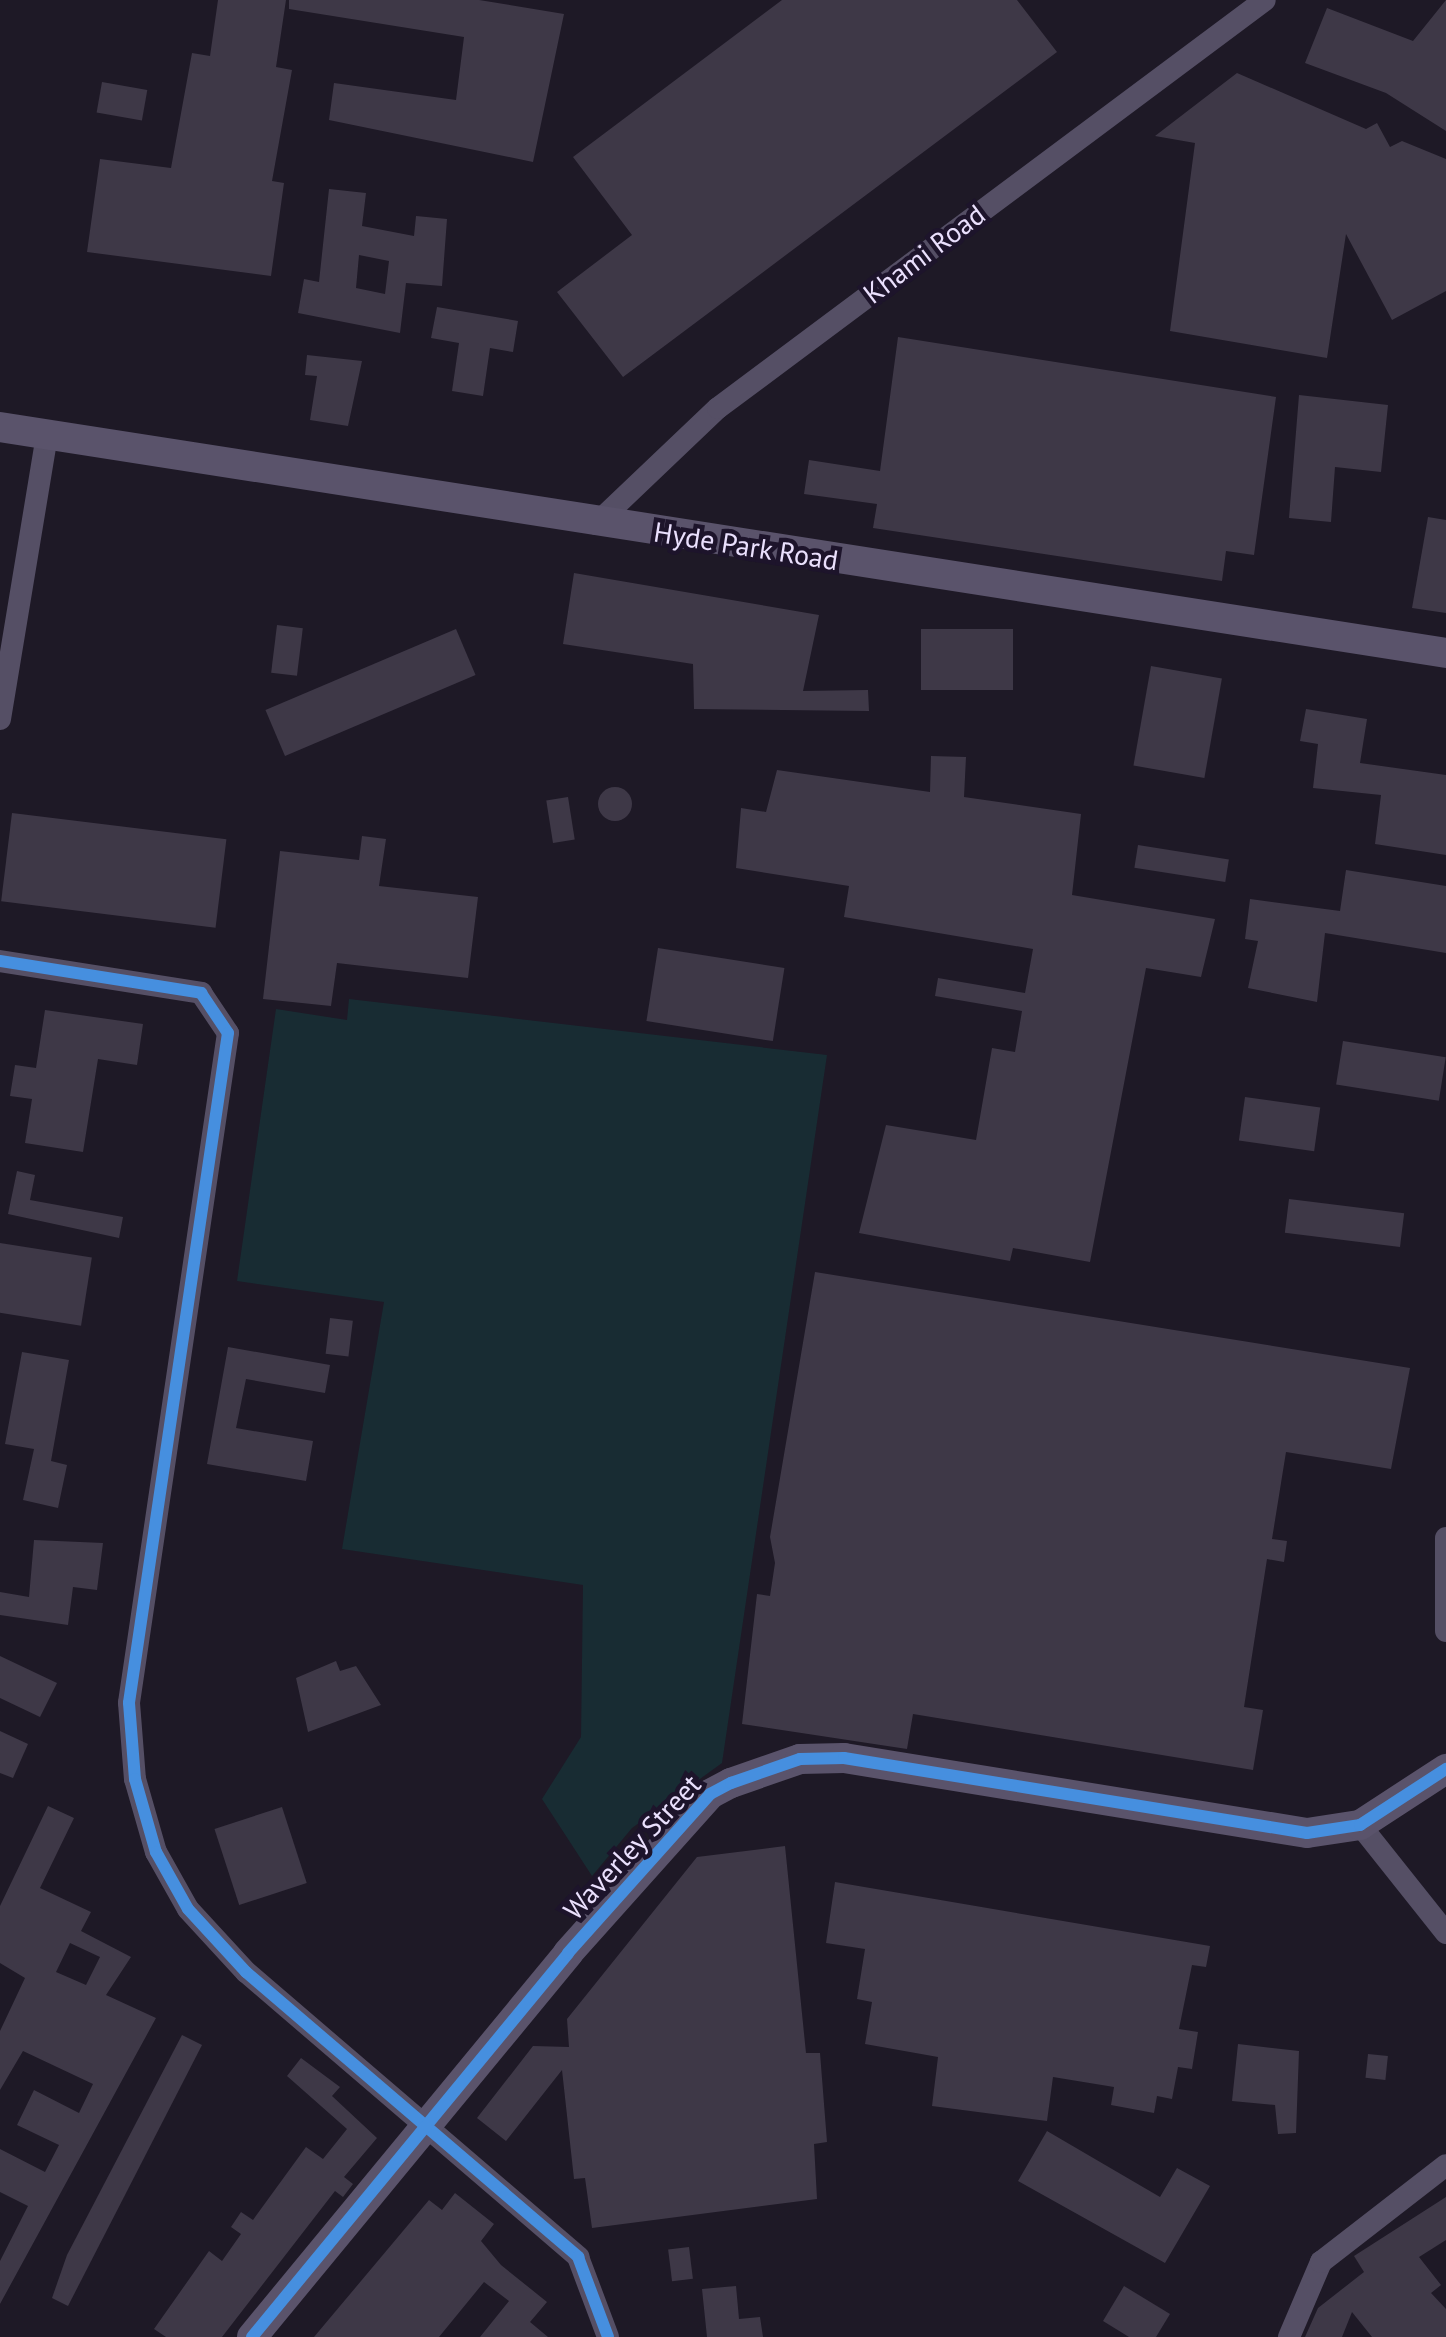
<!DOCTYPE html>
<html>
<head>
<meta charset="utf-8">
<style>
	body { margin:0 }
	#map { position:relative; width:1446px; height:2337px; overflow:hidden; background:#1e1926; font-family:"PT Sans",sans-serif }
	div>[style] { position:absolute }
	.green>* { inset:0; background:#182c33 }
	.building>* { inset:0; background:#3e3847; transform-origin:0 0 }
	.round { border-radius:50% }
	.street>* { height:22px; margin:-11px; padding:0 11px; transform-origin:11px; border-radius:11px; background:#554f65 }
	.secondary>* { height:30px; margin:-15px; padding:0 15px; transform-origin:15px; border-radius:15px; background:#5a536b }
	.cycleway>* { height:12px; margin:-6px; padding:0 6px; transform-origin:6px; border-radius:6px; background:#468fdf }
	span { translate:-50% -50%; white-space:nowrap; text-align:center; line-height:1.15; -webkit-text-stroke:9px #1d142b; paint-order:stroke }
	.street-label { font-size:28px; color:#eae0fd }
</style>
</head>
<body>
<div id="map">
	<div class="green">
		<div style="clip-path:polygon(349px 999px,827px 1055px,722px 1763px,632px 1828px,592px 1876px,542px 1799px,581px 1737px,583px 1585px,342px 1549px,384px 1302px,237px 1281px,276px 1009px,347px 1020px)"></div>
	</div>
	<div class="building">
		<div style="clip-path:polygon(218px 0,286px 0,276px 67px,292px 70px,272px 181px,284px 183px,271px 276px,87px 252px,100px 159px,171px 168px,192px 53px,210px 56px)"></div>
		<div style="clip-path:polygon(289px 0,479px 0,564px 14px,533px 162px,329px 120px,334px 83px,456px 100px,464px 37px,289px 9px)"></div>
		<div style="clip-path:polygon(782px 0,1017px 0,1057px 52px,623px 377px,557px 292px,632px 235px,573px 157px)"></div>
		<div style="clip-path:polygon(1446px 0,1446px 131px,1386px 93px,1305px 63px,1327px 8px,1413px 41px)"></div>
		<div style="clip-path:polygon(1237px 73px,1366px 129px,1377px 123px,1390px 147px,1402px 141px,1446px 159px,1446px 291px,1392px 320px,1346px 234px,1327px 358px,1170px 331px,1195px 143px,1155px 136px)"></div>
		<div style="left:102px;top:82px;width:46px;height:31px;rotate:10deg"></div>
		<div style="clip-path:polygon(evenodd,329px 189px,366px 193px,362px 226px,414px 236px,416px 216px,447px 219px,442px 286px,406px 283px,400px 333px,298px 313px,304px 279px,319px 282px,329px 189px,359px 255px,389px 261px,385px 294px,356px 288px,359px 255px)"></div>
		<div style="clip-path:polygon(437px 307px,518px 321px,513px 352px,490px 348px,483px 396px,452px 391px,459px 343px,431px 338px)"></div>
		<div style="clip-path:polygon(898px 337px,1276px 397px,1254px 555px,1226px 551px,1222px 581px,873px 528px,877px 504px,804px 494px,809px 460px,880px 471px)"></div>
		<div style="clip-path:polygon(307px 355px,362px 361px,348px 426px,310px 420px,317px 376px,305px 375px)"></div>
		<div style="clip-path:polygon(1299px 395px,1388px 405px,1381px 472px,1335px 467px,1331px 522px,1289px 518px)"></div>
		<div style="clip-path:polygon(1428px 517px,1446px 520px,1446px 613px,1412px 608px)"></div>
		<div style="clip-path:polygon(574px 573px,819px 615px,803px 691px,868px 690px,869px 711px,694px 709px,693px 664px,563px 644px)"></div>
		<div style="left:277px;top:625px;width:26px;height:48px;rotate:7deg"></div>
		<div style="left:456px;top:629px;width:50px;height:207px;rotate:67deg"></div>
		<div style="left:921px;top:629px;width:92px;height:61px"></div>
		<div style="left:1151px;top:666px;width:72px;height:101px;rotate:10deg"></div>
		<div style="clip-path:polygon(1306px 709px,1367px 719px,1360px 763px,1446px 775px,1446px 855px,1375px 844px,1381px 795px,1313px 788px,1318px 744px,1300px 741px)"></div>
		<div style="clip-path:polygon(931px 756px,966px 757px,964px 797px,1081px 814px,1072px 895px,1215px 919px,1201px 977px,1146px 968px,1090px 1262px,1013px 1248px,1010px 1261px,859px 1233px,886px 1125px,976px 1140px,992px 1048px,1015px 1052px,1022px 1011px,935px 996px,938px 978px,1025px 993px,1033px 949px,844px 917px,849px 886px,736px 868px,741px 808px,766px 812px,777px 770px,930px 792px)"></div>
		<div class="round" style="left:598px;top:787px;width:34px;height:34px"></div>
		<div style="left:568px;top:797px;width:43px;height:22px;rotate:81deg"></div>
		<div style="left:12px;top:813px;width:216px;height:89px;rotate:7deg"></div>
		<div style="clip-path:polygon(362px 836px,386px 839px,379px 886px,478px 897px,468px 978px,337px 963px,331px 1006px,263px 999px,280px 851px,359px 860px)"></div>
		<div style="left:1138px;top:845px;width:92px;height:23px;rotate:9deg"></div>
		<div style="clip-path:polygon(1346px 870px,1446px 886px,1446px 953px,1325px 933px,1317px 1002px,1248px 988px,1258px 941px,1245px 939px,1250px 899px,1340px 911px)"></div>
		<div style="left:658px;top:948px;width:128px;height:74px;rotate:9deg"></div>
		<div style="clip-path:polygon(45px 1010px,143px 1024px,137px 1065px,98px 1059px,83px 1152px,25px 1143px,32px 1099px,10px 1096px,15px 1065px,36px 1068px)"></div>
		<div style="left:1343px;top:1041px;width:104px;height:44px;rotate:9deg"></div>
		<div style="left:1245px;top:1097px;width:76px;height:44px;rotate:8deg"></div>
		<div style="clip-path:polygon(17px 1171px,35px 1175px,30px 1200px,123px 1217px,119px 1238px,8px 1214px)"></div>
		<div style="left:1289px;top:1199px;width:116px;height:34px;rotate:7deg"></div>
		<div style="left:0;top:1243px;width:93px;height:69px;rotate:9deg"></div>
		<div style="clip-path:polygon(815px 1272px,1410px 1368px,1391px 1469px,1286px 1452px,1272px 1539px,1287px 1541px,1284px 1562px,1267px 1559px,1244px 1707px,1263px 1710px,1253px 1770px,913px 1714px,907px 1749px,742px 1724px,757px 1594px,770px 1596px,775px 1563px,770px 1537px)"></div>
		<div style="left:330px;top:1318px;width:23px;height:36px;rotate:7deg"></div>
		<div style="clip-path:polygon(228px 1347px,330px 1365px,325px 1393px,246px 1379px,236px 1428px,313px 1441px,306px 1481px,207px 1464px)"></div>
		<div style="clip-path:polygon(22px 1352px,69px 1360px,51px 1461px,67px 1465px,58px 1508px,23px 1500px,34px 1449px,5px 1444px)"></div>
		<div style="clip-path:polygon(34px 1540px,103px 1543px,97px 1590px,73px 1587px,68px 1625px,0 1615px,0 1592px,29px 1597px)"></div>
		<div style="clip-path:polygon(0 1656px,57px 1683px,40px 1717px,0 1698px)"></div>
		<div style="clip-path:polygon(336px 1661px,340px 1671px,356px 1666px,381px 1705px,308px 1732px,296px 1678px)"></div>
		<div style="clip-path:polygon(0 1731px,28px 1744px,13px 1778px,0 1773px)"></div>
		<div style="clip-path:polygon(evenodd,48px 1806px,74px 1818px,40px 1888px,91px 1912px,81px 1931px,131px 1957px,106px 1995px,156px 2018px,0 2304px,0 2261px,28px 2206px,0 2192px,0 2149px,45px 2172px,59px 2145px,17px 2125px,34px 2090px,79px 2113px,93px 2084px,23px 2051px,0 2090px,0 2031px,25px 1978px,0 1963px,0 1906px,48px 1806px,70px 1943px,100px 1957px,86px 1985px,56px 1972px,70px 1943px)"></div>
		<div style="left:282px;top:1807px;width:80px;height:71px;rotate:72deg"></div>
		<div style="clip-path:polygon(785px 1846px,806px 2053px,820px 2053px,827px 2142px,814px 2144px,817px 2199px,592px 2228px,585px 2178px,574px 2179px,562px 2070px,506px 2141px,477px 2118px,533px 2046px,569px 2047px,567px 2019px,697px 1857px)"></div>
		<div style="clip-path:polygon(835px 1882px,1210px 1946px,1206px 1967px,1192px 1965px,1179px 2029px,1198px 2032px,1192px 2069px,1178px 2067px,1172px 2099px,1157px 2096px,1154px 2113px,1111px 2105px,1114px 2087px,1053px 2077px,1047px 2121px,932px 2106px,938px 2057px,865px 2044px,872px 2002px,857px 1999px,865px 1949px,826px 1943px)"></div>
		<div style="clip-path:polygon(182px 2035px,202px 2045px,68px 2306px,52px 2298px,67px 2255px)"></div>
		<div style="clip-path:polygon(1238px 2044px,1299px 2051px,1296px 2133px,1278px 2134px,1275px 2105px,1232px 2101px)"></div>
		<div style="left:1368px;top:2054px;width:20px;height:24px;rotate:6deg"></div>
		<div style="clip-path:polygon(301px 2058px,340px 2087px,332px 2096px,377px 2138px,344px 2177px,353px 2184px,343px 2197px,335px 2191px,222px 2337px,166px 2337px,154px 2329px,209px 2251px,222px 2261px,241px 2234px,231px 2227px,241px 2212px,253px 2220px,306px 2147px,323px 2159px,347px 2129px,287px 2076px)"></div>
		<div style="clip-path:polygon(1047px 2131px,1160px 2197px,1177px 2168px,1210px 2186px,1165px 2263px,1018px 2181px)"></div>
		<div style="clip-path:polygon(455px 2193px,494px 2224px,481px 2241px,501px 2265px,547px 2302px,530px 2322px,548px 2337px,480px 2337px,509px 2301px,484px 2282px,439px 2337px,314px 2337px,429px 2200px,442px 2210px)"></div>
		<div style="clip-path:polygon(1446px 2197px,1446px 2240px,1419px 2257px,1441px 2285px,1431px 2293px,1446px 2309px,1446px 2337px,1372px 2337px,1352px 2312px,1342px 2337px,1305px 2337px,1318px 2308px,1364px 2272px,1354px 2256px)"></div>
		<div style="left:689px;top:2247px;width:32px;height:21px;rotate:83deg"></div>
		<div style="clip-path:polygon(736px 2286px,739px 2319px,760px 2317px,763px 2337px,707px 2337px,702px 2289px)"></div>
		<div style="clip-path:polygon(1124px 2286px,1170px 2314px,1156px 2337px,1129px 2337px,1103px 2321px)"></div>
	</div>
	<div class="street">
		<div style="left:596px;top:524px;width:168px;rotate:-43.6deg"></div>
		<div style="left:718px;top:408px;width:682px;rotate:-36.72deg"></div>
		<div style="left:0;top:719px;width:289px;rotate:-80.6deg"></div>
		<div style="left:0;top:961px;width:204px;rotate:9deg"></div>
		<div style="left:201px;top:993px;width:48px;rotate:56deg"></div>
		<div style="left:228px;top:1033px;width:677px;rotate:98.41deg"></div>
		<div style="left:129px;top:1703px;width:76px;rotate:85.5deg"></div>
		<div style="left:135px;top:1779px;width:76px;rotate:74deg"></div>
		<div style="left:156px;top:1852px;width:65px;rotate:60.7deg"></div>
		<div style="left:188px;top:1909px;width:86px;rotate:47.4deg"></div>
		<div style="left:246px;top:1972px;width:438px;rotate:40.6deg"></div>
		<div style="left:578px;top:2257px;width:85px;rotate:69.4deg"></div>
		<div style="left:1446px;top:1538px;width:93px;rotate:90deg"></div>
		<div style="left:1360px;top:1825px;width:138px;rotate:51.5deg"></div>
		<div style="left:1289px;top:2337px;width:82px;rotate:-66.9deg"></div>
		<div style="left:1321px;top:2262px;width:158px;rotate:-37.8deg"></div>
	</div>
	<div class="secondary">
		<div style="left:0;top:427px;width:1464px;rotate:8.88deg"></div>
		<div style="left:252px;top:2337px;width:497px;rotate:-50.5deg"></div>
		<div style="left:568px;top:1953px;width:213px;rotate:-48.2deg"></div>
		<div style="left:710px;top:1794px;width:24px;rotate:-28deg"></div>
		<div style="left:731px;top:1783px;width:73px;rotate:-19.2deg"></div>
		<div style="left:800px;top:1759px;width:44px;rotate:-1.3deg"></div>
		<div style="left:844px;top:1758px;width:469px;rotate:9.2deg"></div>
		<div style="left:1307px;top:1833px;width:54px;rotate:-8.6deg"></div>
		<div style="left:1360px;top:1825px;width:103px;rotate:-33.1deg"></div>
	</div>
	<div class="cycleway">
		<div style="left:0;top:961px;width:204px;rotate:9deg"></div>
		<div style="left:201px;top:993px;width:48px;rotate:56deg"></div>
		<div style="left:228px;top:1033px;width:677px;rotate:98.41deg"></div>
		<div style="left:129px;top:1703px;width:76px;rotate:85.5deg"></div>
		<div style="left:135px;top:1779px;width:76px;rotate:74deg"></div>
		<div style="left:156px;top:1852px;width:65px;rotate:60.7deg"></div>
		<div style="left:188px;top:1909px;width:86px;rotate:47.4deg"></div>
		<div style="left:246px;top:1972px;width:438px;rotate:40.6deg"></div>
		<div style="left:578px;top:2257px;width:85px;rotate:69.4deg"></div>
		<div style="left:252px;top:2337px;width:497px;rotate:-50.5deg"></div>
		<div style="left:568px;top:1953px;width:213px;rotate:-48.2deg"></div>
		<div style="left:710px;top:1794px;width:24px;rotate:-28deg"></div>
		<div style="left:731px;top:1783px;width:73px;rotate:-19.2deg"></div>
		<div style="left:800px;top:1759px;width:44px;rotate:-1.3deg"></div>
		<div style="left:844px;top:1758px;width:469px;rotate:9.2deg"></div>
		<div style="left:1307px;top:1833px;width:54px;rotate:-8.6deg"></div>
		<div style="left:1360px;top:1825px;width:103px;rotate:-33.1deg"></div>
	</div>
	<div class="street-label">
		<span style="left:924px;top:254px;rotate:-37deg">Khami Road</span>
		<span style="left:746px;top:546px;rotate:9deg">Hyde Park Road</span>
		<span style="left:632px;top:1847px;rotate:-47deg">Waverley Street</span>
	</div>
</div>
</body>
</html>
